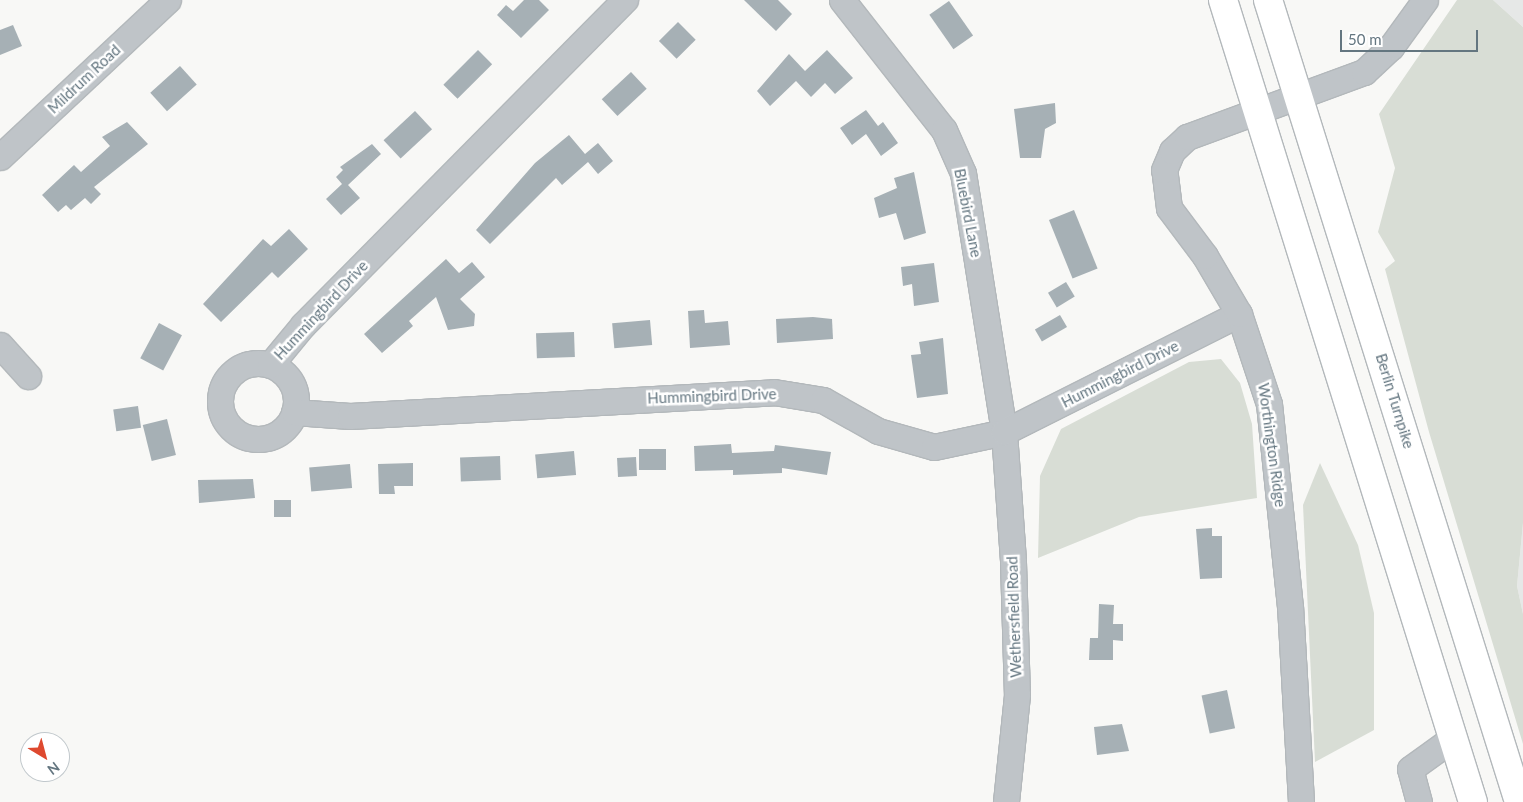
<!DOCTYPE html>
<html>
<head>
<meta charset="utf-8">
<style>
	body { margin:0 }
	#map { position:relative; width:1523px; height:802px; overflow:hidden; background:#f8f8f6; font-family:Lato,sans-serif }
	div>[style] { position:absolute }
	.built>* { inset:0; background:#e6e8e7 }
	.green>* { inset:0; background:#d8ddd5 }
	.building>* { inset:0; background:#a6b0b5; transform-origin:0 0 }
	.roads { filter:drop-shadow(1px 0 #b3b8bb) drop-shadow(-1px 0 #b3b8bb) drop-shadow(0 1px #b3b8bb) drop-shadow(0 -1px #b3b8bb) }
	.minor>* { height:25px; margin:-12.5px; padding:0 12.5px; transform-origin:12.5px; border-radius:12.5px; background:#bfc4c8 }
	.minor>.ring { margin:-12.5px; padding:0; box-sizing:content-box; background:none; border:25px solid #bfc4c8; border-radius:50% }
	.highway>* { height:28px; margin:-14px; padding:0 14px; transform-origin:14px; border-radius:14px; background:#fff }
	span { translate:-50% -50%; white-space:nowrap; text-align:center; line-height:1.15; -webkit-text-stroke:5px #fff; paint-order:stroke }
	.street-label { font-size:15px; color:#647680 }
	.north { position:absolute; left:20px; top:732px; width:50px; height:50px; box-sizing:border-box; background:#fff; border:1px solid #c1c8cc; border-radius:50%; rotate:143deg; font-size:14px; font-weight:700; line-height:20px; text-align:center; color:#647680 }
	.north::after { content:''; display:block; margin:auto; width:18px; height:22px; background:#de492f; clip-path:polygon(50% 0,100% 100%,50% 72%,0 100%) }
	.scale { position:absolute; left:1340px; top:30px; width:138px; height:22px; box-sizing:border-box; border:2px solid #647680; border-top:0; padding-left:6px; font-size:15px; line-height:18px; white-space:nowrap; color:#647680; -webkit-text-stroke:4px #fff; paint-order:stroke }
</style>
</head>
<body>
<div id="map">
	<div class="built">
		<div style="clip-path:polygon(1493px 0,1523px 0,1523px 27px)"></div>
		<div style="clip-path:polygon(1523px 523px,1523px 614px,1517px 586px)"></div>
	</div>
	<div class="green">
		<div style="clip-path:polygon(1457px 0,1493px 0,1523px 27px,1523px 523px,1517px 586px,1523px 614px,1523px 744px,1429px 432px,1385px 269px,1395px 261px,1378px 232px,1395px 168px,1379px 114px)"></div>
		<div style="clip-path:polygon(1221px 359px,1240px 383px,1252px 424px,1257px 498px,1139px 517px,1038px 558px,1040px 476px,1061px 429px,1189px 362px)"></div>
		<div style="clip-path:polygon(1320px 463px,1358px 545px,1374px 613px,1374px 730px,1315px 762px,1303px 505px)"></div>
	</div>
	<div class="building">
		<div style="clip-path:polygon(524px 0,539px 0,549px 10px,521px 38px,497px 15px,506px 5px,513px 11px)"></div>
		<div style="clip-path:polygon(744px 0,778px 0,792px 14px,776px 31px)"></div>
		<div style="left:949px;top:1px;width:42px;height:24px;rotate:55deg"></div>
		<div style="left:678px;top:22px;width:25px;height:27px;rotate:45deg"></div>
		<div style="clip-path:polygon(13px 25px,22px 46px,0 55px,0 30px)"></div>
		<div style="left:478px;top:50px;width:20px;height:49px;rotate:45deg"></div>
		<div style="clip-path:polygon(827px 50px,853px 78px,835px 94px,825px 83px,811px 97px,796px 81px,770px 106px,757px 91px,789px 54px,805px 71px)"></div>
		<div style="left:180px;top:66px;width:25px;height:40px;rotate:48deg"></div>
		<div style="left:631px;top:72px;width:23px;height:40px;rotate:47deg"></div>
		<div style="clip-path:polygon(1055px 103px,1056px 123px,1045px 129px,1041px 158px,1020px 158px,1014px 109px)"></div>
		<div style="clip-path:polygon(866px 110px,878px 126px,883px 122px,898px 143px,881px 156px,866px 134px,852px 145px,840px 128px)"></div>
		<div style="left:415px;top:111px;width:25px;height:43px;rotate:47deg"></div>
		<div style="clip-path:polygon(127px 122px,148px 144px,94px 187px,101px 194px,91px 204px,85px 198px,71px 210px,66px 205px,58px 212px,42px 195px,74px 165px,81px 172px,110px 146px,102px 137px)"></div>
		<div style="clip-path:polygon(569px 135px,585px 154px,598px 143px,613px 161px,598px 174px,588px 162px,562px 185px,556px 178px,490px 244px,476px 230px,535px 163px)"></div>
		<div style="clip-path:polygon(372px 144px,381px 154px,348px 185px,360px 198px,341px 215px,326px 199px,342px 184px,336px 177px,343px 170px,340px 167px)"></div>
		<div style="clip-path:polygon(914px 172px,926px 233px,904px 240px,896px 213px,879px 218px,874px 198px,897px 188px,894px 178px)"></div>
		<div style="left:1074px;top:210px;width:63px;height:27px;rotate:68deg"></div>
		<div style="clip-path:polygon(289px 229px,308px 249px,278px 278px,272px 272px,221px 322px,203px 304px,263px 239px,271px 246px)"></div>
		<div style="clip-path:polygon(446px 259px,459px 273px,472px 262px,485px 277px,460px 299px,475px 314px,474px 326px,448px 330px,436px 297px,409px 321px,413px 326px,382px 353px,364px 334px)"></div>
		<div style="clip-path:polygon(934px 263px,939px 302px,914px 306px,912px 284px,903px 286px,901px 267px)"></div>
		<div style="left:1066px;top:282px;width:17px;height:21px;rotate:59deg"></div>
		<div style="clip-path:polygon(704px 310px,705px 323px,728px 321px,730px 345px,690px 348px,688px 311px)"></div>
		<div style="left:1060px;top:315px;width:14px;height:29px;rotate:60deg"></div>
		<div style="clip-path:polygon(813px 317px,832px 319px,833px 339px,777px 343px,776px 319px)"></div>
		<div style="left:650px;top:320px;width:25px;height:38px;rotate:85deg"></div>
		<div style="left:159px;top:323px;width:26px;height:40px;rotate:28deg"></div>
		<div style="left:574px;top:332px;width:25px;height:38px;rotate:88deg"></div>
		<div style="clip-path:polygon(943px 338px,948px 394px,917px 398px,911px 355px,921px 354px,919px 342px)"></div>
		<div style="left:138px;top:406px;width:22px;height:25px;rotate:82deg"></div>
		<div style="left:167px;top:419px;width:37px;height:25px;rotate:76deg"></div>
		<div style="clip-path:polygon(731px 444px,732px 453px,774px 451px,775px 445px,831px 452px,827px 475px,782px 468px,782px 473px,733px 475px,733px 470px,695px 471px,694px 446px)"></div>
		<div style="left:666px;top:449px;width:21px;height:27px;rotate:90deg"></div>
		<div style="left:574px;top:451px;width:24px;height:39px;rotate:85deg"></div>
		<div style="left:500px;top:456px;width:24px;height:40px;rotate:88deg"></div>
		<div style="left:636px;top:457px;width:19px;height:19px;rotate:87deg"></div>
		<div style="clip-path:polygon(413px 463px,413px 486px,394px 486px,395px 494px,379px 494px,378px 464px)"></div>
		<div style="left:350px;top:464px;width:24px;height:41px;rotate:85deg"></div>
		<div style="clip-path:polygon(253px 479px,255px 498px,199px 503px,198px 480px)"></div>
		<div style="left:274px;top:500px;width:17px;height:17px"></div>
		<div style="clip-path:polygon(1212px 528px,1212px 536px,1222px 536px,1222px 578px,1200px 579px,1196px 529px)"></div>
		<div style="clip-path:polygon(1099px 604px,1114px 605px,1113px 624px,1123px 624px,1123px 641px,1113px 640px,1113px 660px,1089px 660px,1090px 638px,1098px 638px)"></div>
		<div style="left:1227px;top:690px;width:39px;height:26px;rotate:78deg"></div>
		<div style="clip-path:polygon(1122px 724px,1129px 751px,1097px 755px,1094px 727px)"></div>
	</div>
	<div class="roads">
		<div class="minor">
			<div style="left:842px;top:0;width:165px;rotate:51.9deg"></div>
			<div style="left:944px;top:130px;width:47px;rotate:66.2deg"></div>
			<div style="left:963px;top:173px;width:262px;rotate:81deg"></div>
			<div style="left:1004px;top:432px;width:130px;rotate:86deg"></div>
			<div style="left:1013px;top:562px;width:133px;rotate:88.3deg"></div>
			<div style="left:1017px;top:695px;width:108px;rotate:95.9deg"></div>
			<div style="left:0;top:157px;width:230px;rotate:-43.1deg"></div>
			<div style="left:0;top:345px;width:42px;rotate:47.9deg"></div>
			<div class="ring" style="left:220px;top:363px;width:51px;height:51px"></div>
			<div style="left:270px;top:365px;width:52px;rotate:-50.5deg"></div>
			<div style="left:303px;top:325px;width:458px;rotate:-45.3deg"></div>
			<div style="left:294px;top:412px;width:56px;rotate:4.1deg"></div>
			<div style="left:350px;top:416px;width:425px;rotate:-3.2deg"></div>
			<div style="left:774px;top:392px;width:50px;rotate:9.3deg"></div>
			<div style="left:823px;top:400px;width:63px;rotate:29.4deg"></div>
			<div style="left:878px;top:431px;width:58px;rotate:15.9deg"></div>
			<div style="left:934px;top:447px;width:72px;rotate:-12.1deg"></div>
			<div style="left:1004px;top:432px;width:263px;rotate:-26.7deg"></div>
			<div style="left:1301px;top:802px;width:195px;rotate:-93.2deg"></div>
			<div style="left:1290px;top:607px;width:204px;rotate:-95.9deg"></div>
			<div style="left:1269px;top:404px;width:95px;rotate:-108.4deg"></div>
			<div style="left:1239px;top:314px;width:67px;rotate:-120.4deg"></div>
			<div style="left:1205px;top:256px;width:60px;rotate:-126.9deg"></div>
			<div style="left:1169px;top:208px;width:38px;rotate:-97deg"></div>
			<div style="left:1164px;top:170px;width:21px;rotate:-67deg"></div>
			<div style="left:1172px;top:151px;width:21px;rotate:-43deg"></div>
			<div style="left:1187px;top:137px;width:189px;rotate:-20.2deg"></div>
			<div style="left:1364px;top:72px;width:37px;rotate:-43deg"></div>
			<div style="left:1391px;top:47px;width:58px;rotate:-54.1deg"></div>
			<div style="left:1419px;top:802px;width:34px;rotate:-105deg"></div>
			<div style="left:1410px;top:769px;width:53px;rotate:-35.8deg"></div>
		</div>
		<div class="highway">
			<div style="left:1223px;top:0;width:840px;rotate:72.69deg"></div>
			<div style="left:1268px;top:0;width:840px;rotate:72.62deg"></div>
		</div>
	</div>
	<div class="street-label">
		<span style="left:84px;top:79px;rotate:-43deg">Mildrum Road</span>
		<span style="left:968px;top:213px;rotate:79deg">Bluebird Lane</span>
		<span style="left:321px;top:310px;rotate:-47deg">Hummingbird Drive</span>
		<span style="left:1120px;top:374px;rotate:-27deg">Hummingbird Drive</span>
		<span style="left:712px;top:396px;rotate:-2deg">Hummingbird Drive</span>
		<span style="left:1395px;top:401px;rotate:73deg">Berlin Turnpike</span>
		<span style="left:1272px;top:445px;rotate:82deg">Worthington Ridge</span>
		<span style="left:1014px;top:617px;rotate:-92deg">Wethersfield Road</span>
	</div>
	<div class="north">N</div>
	<div class="scale">50 m</div>
</div>
</body>
</html>
